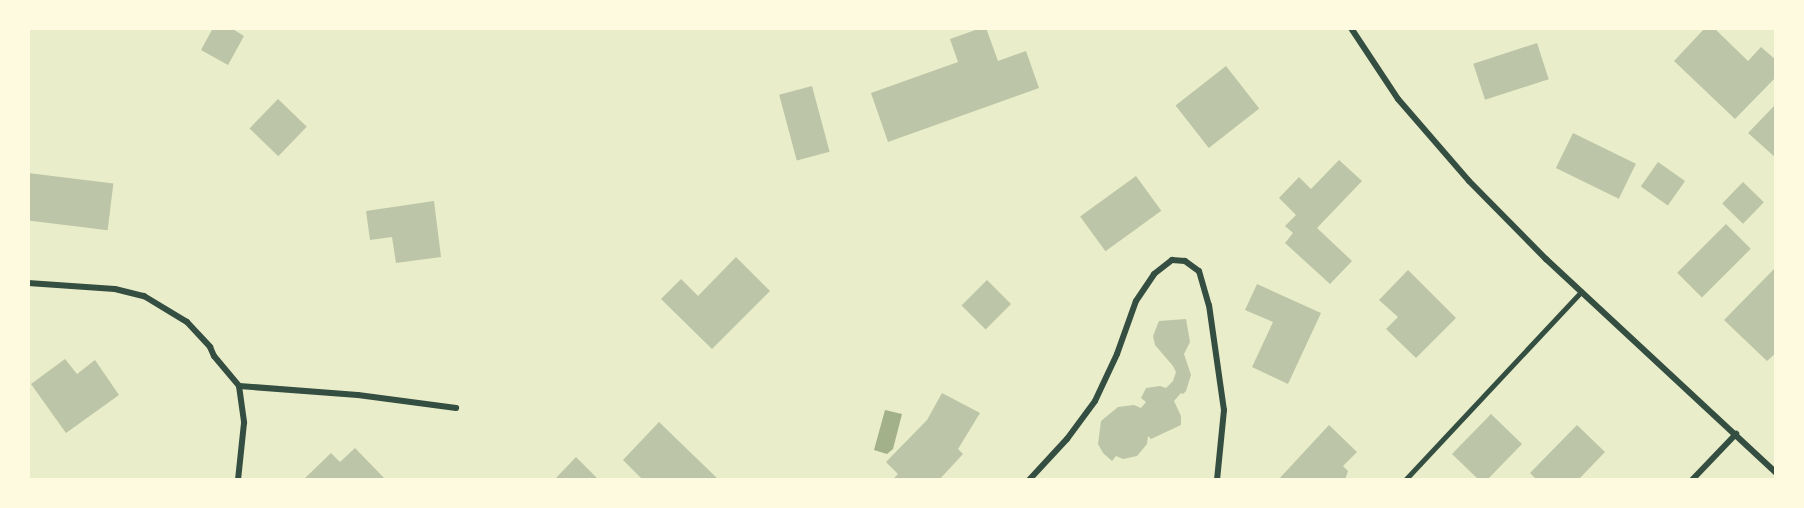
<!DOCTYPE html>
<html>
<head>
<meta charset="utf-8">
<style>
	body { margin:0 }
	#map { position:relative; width:1804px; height:508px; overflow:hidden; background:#e9edc9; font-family:"PT Sans",sans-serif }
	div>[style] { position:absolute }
	.water>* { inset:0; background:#a3b18a }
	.building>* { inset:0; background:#bcc5a7; transform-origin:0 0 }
	.service>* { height:4.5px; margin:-2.25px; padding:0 2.25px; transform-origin:2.25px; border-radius:2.25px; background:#344e41 }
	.minor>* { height:6px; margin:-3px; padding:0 3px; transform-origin:3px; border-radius:3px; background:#344e41 }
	span { translate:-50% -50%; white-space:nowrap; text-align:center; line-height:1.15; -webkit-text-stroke:6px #fefae0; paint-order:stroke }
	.frame { position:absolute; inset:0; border:30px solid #fefae0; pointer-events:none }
</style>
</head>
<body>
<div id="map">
	<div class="water">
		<div style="clip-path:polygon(885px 410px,902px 414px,893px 449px,887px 454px,874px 450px)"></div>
	</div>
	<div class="building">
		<div style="clip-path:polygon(213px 28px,231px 28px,244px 36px,228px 65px,201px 50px)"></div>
		<div style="clip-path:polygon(981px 28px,986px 28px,998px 61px,1026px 51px,1039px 88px,888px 142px,871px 93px,958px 62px,950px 39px)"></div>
		<div style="clip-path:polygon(1705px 28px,1714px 28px,1748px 61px,1761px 47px,1776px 60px,1776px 77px,1735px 119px,1674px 61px)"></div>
		<div style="left:1537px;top:43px;width:38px;height:67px;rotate:72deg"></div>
		<div style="left:1226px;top:66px;width:54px;height:64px;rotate:52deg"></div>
		<div style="left:812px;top:86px;width:68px;height:34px;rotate:75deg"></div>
		<div style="left:278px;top:99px;width:40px;height:41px;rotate:44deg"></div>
		<div style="clip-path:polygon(1776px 104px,1776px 158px,1748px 133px)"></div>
		<div style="left:1573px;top:133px;width:70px;height:39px;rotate:26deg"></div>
		<div style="clip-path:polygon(1339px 160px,1362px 181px,1317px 228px,1352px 261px,1330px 284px,1285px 243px,1293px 233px,1285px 226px,1296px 215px,1279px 198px,1299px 177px,1311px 189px)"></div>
		<div style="left:1658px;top:162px;width:33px;height:30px;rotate:35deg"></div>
		<div style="left:28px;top:173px;width:86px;height:47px;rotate:7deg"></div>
		<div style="left:1136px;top:176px;width:43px;height:69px;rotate:54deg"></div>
		<div style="left:1743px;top:182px;width:29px;height:30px;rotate:44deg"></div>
		<div style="clip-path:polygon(434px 201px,441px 257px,396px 263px,392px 237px,370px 240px,366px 211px)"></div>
		<div style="left:1726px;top:224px;width:35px;height:69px;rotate:45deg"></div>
		<div style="clip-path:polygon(736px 257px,770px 291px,712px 349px,661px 299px,681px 279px,698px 296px)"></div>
		<div style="clip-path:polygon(1776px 267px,1776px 353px,1767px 361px,1724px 320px)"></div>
		<div style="clip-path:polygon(1408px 270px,1456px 318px,1416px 358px,1386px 329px,1398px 317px,1379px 300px)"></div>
		<div style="left:987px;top:280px;width:34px;height:36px;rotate:45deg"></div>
		<div style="clip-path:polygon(1257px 284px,1321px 313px,1288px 384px,1252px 367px,1273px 322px,1245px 310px)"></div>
		<div style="clip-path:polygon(1186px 319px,1190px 342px,1184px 354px,1191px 375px,1186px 391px,1183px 394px,1181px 393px,1174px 401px,1181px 416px,1181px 425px,1151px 439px,1148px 436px,1147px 444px,1137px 456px,1123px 459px,1116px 456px,1112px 461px,1103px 453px,1098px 444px,1101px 421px,1118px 407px,1134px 405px,1141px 408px,1146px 402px,1141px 398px,1146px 388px,1160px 386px,1166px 388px,1173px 381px,1176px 372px,1173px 366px,1155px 345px,1153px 336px,1159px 321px)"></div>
		<div style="clip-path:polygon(65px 359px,77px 374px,95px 360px,119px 395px,66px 433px,31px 384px)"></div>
		<div style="clip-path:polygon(942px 393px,980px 413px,958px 449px,963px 454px,939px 480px,892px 480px,898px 474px,886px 462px,927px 420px)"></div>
		<div style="clip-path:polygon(1491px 414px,1522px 444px,1487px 480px,1479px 480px,1452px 454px)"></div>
		<div style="clip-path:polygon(659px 422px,719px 480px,643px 480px,623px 460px)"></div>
		<div style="clip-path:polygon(1329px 425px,1357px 452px,1343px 466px,1348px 471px,1345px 480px,1278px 480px)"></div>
		<div style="clip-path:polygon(1577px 425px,1605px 452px,1578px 480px,1537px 480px,1530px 473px)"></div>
		<div style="clip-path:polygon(355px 448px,386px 480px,303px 480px,331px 453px,340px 462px)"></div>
		<div style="clip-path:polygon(576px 457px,599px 480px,554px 480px)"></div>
	</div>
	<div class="service">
		<div style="left:1405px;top:480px;width:258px;rotate:-46.9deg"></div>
	</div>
	<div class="minor">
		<div style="left:1351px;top:28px;width:85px;rotate:56.5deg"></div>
		<div style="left:1398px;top:99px;width:108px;rotate:49.1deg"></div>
		<div style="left:1469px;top:181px;width:110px;rotate:45.4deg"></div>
		<div style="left:1546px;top:259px;width:314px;rotate:42.9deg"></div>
		<div style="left:28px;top:283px;width:87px;rotate:3.9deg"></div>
		<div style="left:115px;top:289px;width:30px;rotate:14deg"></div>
		<div style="left:144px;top:296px;width:50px;rotate:31.2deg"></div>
		<div style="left:187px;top:322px;width:34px;rotate:47deg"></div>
		<div style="left:210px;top:347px;width:10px;rotate:66deg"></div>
		<div style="left:214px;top:356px;width:39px;rotate:50deg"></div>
		<div style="left:239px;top:386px;width:37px;rotate:82deg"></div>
		<div style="left:244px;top:423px;width:57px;rotate:96deg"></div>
		<div style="left:239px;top:386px;width:119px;rotate:4.3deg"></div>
		<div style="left:358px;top:395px;width:99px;rotate:7.6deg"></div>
		<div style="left:1029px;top:480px;width:56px;rotate:-47.2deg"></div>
		<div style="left:1067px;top:439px;width:47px;rotate:-53.6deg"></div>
		<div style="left:1095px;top:401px;width:52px;rotate:-64.9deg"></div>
		<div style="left:1117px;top:354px;width:56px;rotate:-70.3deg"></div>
		<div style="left:1136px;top:301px;width:32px;rotate:-56deg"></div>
		<div style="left:1154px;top:274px;width:23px;rotate:-38deg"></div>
		<div style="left:1172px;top:260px;width:13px;rotate:4deg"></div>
		<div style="left:1185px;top:261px;width:17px;rotate:36deg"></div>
		<div style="left:1199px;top:271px;width:35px;rotate:74deg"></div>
		<div style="left:1209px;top:305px;width:106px;rotate:81.9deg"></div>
		<div style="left:1224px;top:410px;width:70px;rotate:95.7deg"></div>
		<div style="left:1692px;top:480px;width:64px;rotate:-46.3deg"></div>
	</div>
	<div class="frame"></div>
</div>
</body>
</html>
